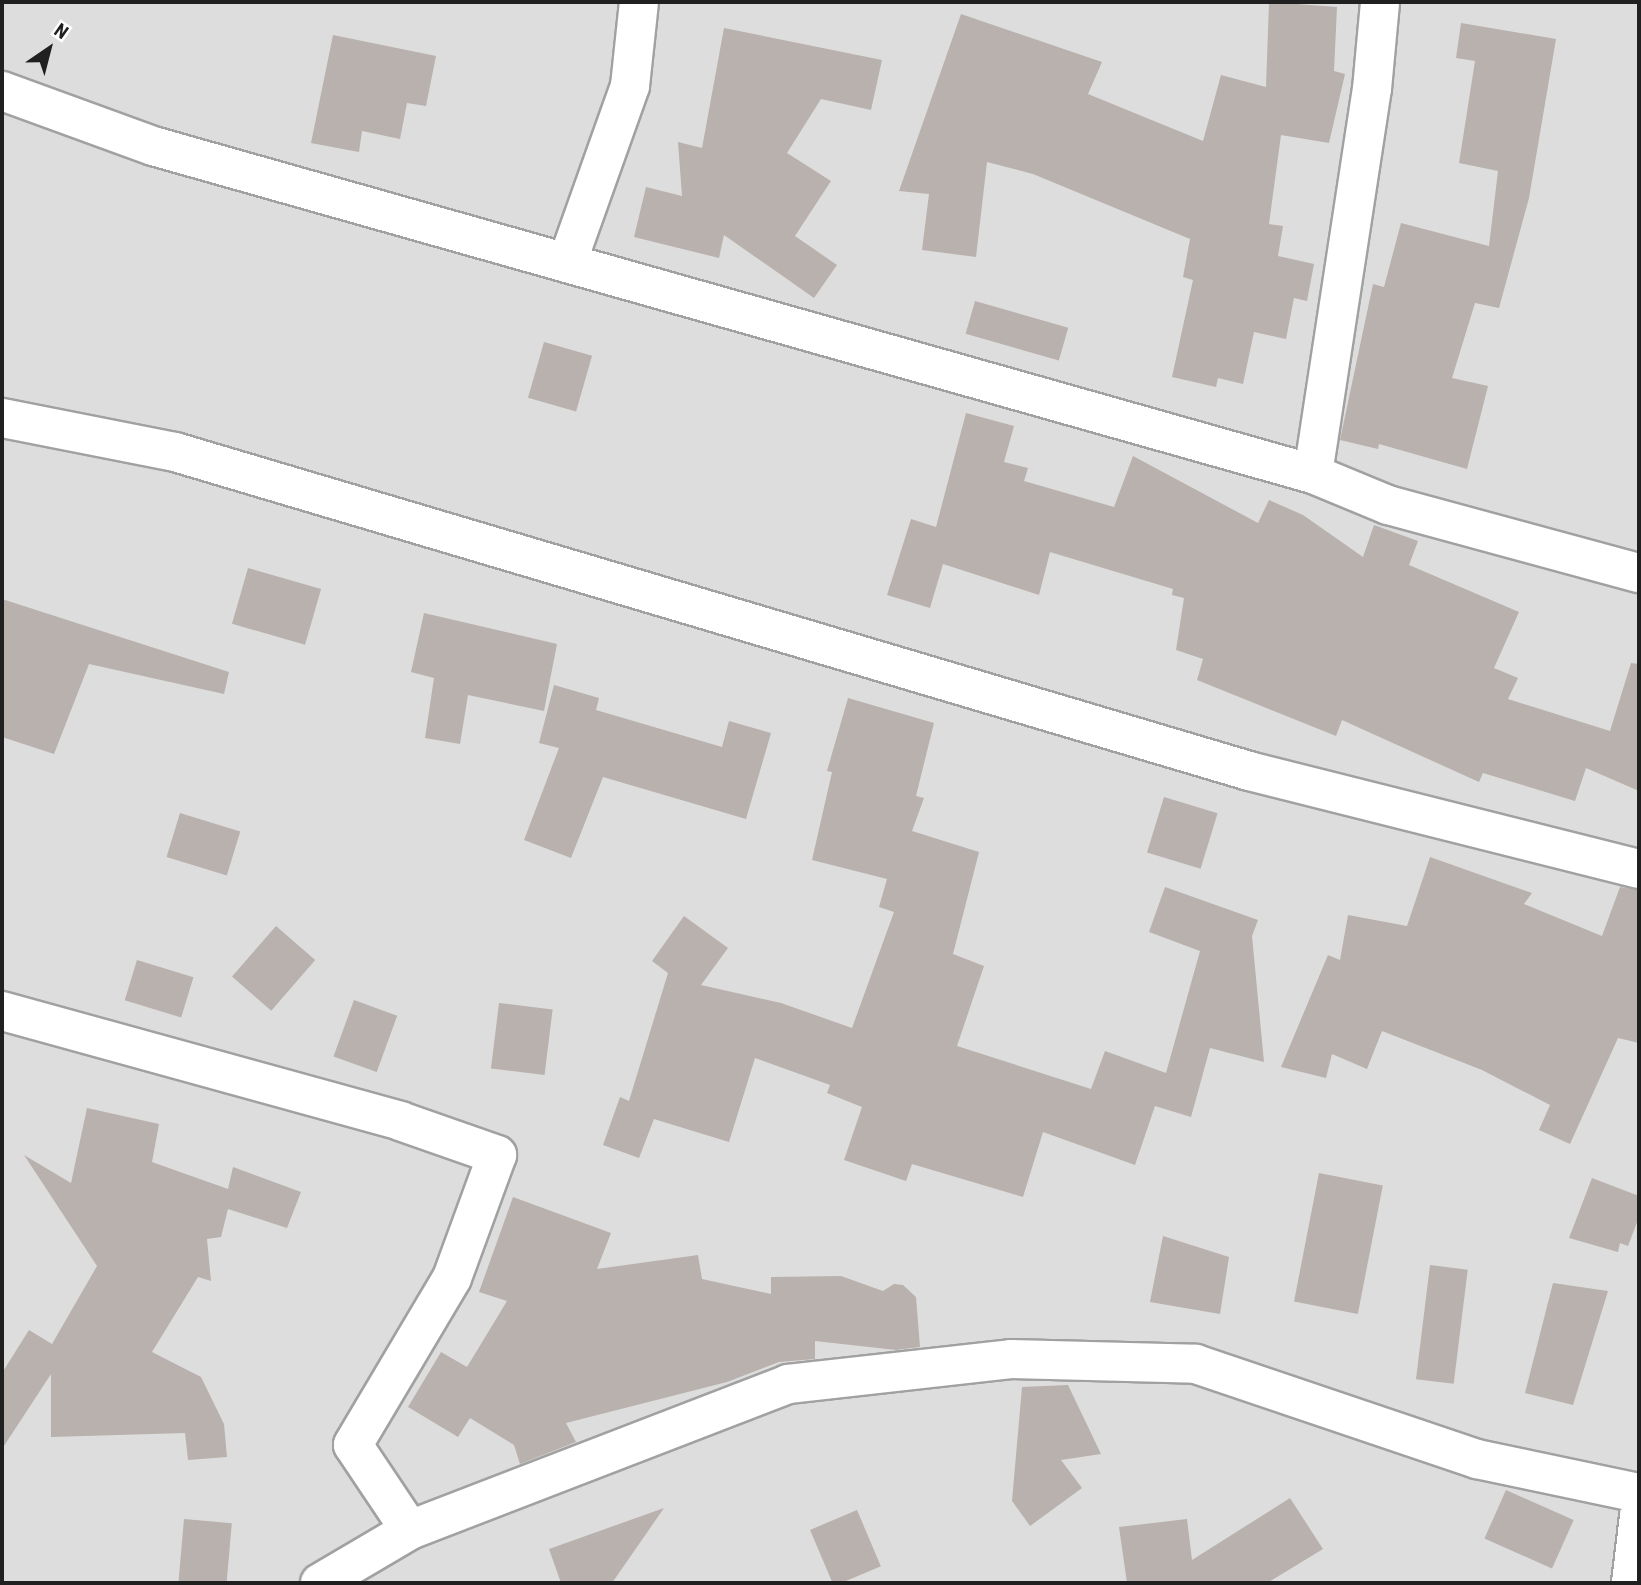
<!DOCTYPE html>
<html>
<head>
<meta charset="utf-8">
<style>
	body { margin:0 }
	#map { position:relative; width:1641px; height:1585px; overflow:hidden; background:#efece7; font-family:"Roboto Condensed",sans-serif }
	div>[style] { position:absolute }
	.residential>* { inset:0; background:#dedddd; transform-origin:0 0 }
	.building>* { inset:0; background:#b8b1ad; transform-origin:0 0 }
	.roads { filter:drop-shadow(2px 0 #a1a1a1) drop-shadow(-2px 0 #a1a1a1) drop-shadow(0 2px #a1a1a1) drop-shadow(0 -2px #a1a1a1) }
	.street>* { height:38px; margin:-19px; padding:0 19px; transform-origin:19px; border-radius:19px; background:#fff }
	span { translate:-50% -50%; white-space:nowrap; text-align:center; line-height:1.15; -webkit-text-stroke:7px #fff; paint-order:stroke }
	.frame { position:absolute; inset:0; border:4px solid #202020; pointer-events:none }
	.north { position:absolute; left:14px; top:14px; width:70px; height:70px; -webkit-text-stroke:5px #fff; paint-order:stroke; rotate:35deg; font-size:19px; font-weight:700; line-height:28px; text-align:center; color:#202020 }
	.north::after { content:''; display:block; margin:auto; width:24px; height:32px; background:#202020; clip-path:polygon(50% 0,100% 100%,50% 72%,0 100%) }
</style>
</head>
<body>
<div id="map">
	<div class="residential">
		<div style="left:2px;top:2px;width:1637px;height:1581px"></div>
	</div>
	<div class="building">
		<div style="clip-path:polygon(1269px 2px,1337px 7px,1334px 71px,1345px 74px,1329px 143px,1281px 135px,1269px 224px,1283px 226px,1278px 256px,1314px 264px,1307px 301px,1294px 298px,1286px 339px,1254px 332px,1243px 384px,1218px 378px,1216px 387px,1172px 377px,1193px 280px,1183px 277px,1190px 239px,1033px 174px,987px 162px,976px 257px,922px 250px,929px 194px,899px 191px,961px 14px,1102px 62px,1088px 94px,1203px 141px,1221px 75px,1266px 87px)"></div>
		<div style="clip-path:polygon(1461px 23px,1556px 39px,1529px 198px,1499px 308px,1475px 303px,1452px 378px,1488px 386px,1467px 469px,1379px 444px,1378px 449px,1340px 440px,1373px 284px,1384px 287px,1401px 223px,1489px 246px,1498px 171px,1459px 163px,1475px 61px,1456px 58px)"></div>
		<div style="clip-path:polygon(724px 28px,882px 60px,871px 110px,821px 99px,787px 153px,831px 181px,795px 236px,837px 265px,814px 298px,724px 235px,719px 258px,634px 237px,646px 187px,682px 196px,678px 142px,702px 148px)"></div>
		<div style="clip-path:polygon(333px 35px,436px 56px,426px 106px,407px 103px,400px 139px,362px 131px,359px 152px,311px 143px)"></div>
		<div style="left:975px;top:301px;width:97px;height:34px;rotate:16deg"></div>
		<div style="left:544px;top:342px;width:50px;height:58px;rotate:16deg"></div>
		<div style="clip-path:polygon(966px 413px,1014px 426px,1004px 462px,1028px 468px,1024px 481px,1114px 507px,1133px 456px,1258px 523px,1269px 500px,1303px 515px,1363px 557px,1374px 525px,1418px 541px,1409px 565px,1519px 612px,1494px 668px,1518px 678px,1508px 699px,1610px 731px,1631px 663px,1639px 664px,1639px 791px,1586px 768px,1575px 801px,1483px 773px,1479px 782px,1342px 720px,1336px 736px,1197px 680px,1203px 659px,1176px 650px,1184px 598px,1172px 595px,1173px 589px,1050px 552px,1039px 595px,943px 564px,930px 608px,887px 595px,911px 519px,936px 527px)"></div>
		<div style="left:248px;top:568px;width:76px;height:58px;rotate:16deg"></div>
		<div style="clip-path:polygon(2px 599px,229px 672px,224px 694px,89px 664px,54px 754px,2px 737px)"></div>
		<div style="clip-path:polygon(424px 613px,557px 644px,544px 711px,468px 695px,460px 744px,425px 738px,434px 678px,411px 672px)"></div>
		<div style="clip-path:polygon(554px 685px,599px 698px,596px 710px,722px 747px,729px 721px,771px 733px,746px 819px,603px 777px,571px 858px,524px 840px,559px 748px,539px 743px)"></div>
		<div style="clip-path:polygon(848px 698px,934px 723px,916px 796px,924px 798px,912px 831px,979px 852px,953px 954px,984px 966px,957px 1046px,1091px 1089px,1105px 1051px,1166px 1073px,1200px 951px,1149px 932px,1165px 887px,1258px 920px,1252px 936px,1264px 1062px,1210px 1048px,1191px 1117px,1155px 1106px,1135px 1165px,1043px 1132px,1023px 1197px,912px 1164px,906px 1181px,844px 1160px,862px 1107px,827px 1093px,830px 1085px,755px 1058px,729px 1142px,654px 1119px,639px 1158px,603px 1145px,620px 1097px,629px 1101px,668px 973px,652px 961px,684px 916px,728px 948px,701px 985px,781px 1003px,852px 1028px,894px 912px,879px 907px,887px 879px,812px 860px,832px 772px,827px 771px)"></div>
		<div style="left:1164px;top:797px;width:56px;height:58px;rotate:17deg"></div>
		<div style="left:180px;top:813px;width:63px;height:46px;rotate:17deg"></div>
		<div style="clip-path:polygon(1430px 857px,1532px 893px,1524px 904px,1602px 936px,1620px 887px,1639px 890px,1639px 1043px,1618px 1038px,1570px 1144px,1539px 1130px,1550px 1105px,1482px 1070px,1382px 1031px,1367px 1069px,1332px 1054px,1326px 1078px,1281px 1067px,1328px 955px,1340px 960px,1348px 915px,1407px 926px)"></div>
		<div style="left:276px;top:926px;width:52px;height:67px;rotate:41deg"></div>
		<div style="left:137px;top:960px;width:59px;height:42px;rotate:17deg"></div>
		<div style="left:354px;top:1000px;width:46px;height:60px;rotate:20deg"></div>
		<div style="left:499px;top:1003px;width:54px;height:66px;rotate:7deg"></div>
		<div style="clip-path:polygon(87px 1108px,159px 1124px,152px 1162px,228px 1189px,233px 1167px,301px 1192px,287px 1228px,228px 1209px,221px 1237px,207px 1239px,211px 1281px,198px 1277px,152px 1352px,201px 1377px,224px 1424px,227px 1457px,188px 1460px,185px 1433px,51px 1437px,51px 1374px,2px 1449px,2px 1373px,29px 1330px,52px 1344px,97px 1266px,24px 1155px,71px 1183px)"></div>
		<div style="left:1319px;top:1173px;width:65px;height:131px;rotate:11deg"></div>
		<div style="clip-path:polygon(1592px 1178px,1639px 1196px,1639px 1217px,1628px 1246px,1620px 1243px,1618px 1252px,1569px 1238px)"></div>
		<div style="clip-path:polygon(513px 1197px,611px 1233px,597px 1269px,698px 1255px,702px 1279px,771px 1294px,771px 1277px,841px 1276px,883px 1291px,894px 1284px,903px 1285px,916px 1297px,920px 1347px,896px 1350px,815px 1341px,815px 1359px,779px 1362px,727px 1382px,566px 1423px,576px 1442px,520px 1464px,514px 1445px,470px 1418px,458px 1437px,408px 1407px,441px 1352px,467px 1367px,507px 1301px,479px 1292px)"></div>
		<div style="clip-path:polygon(1163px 1236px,1229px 1257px,1220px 1314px,1150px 1302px)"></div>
		<div style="left:1430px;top:1265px;width:38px;height:115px;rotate:7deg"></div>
		<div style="clip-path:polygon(1553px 1283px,1608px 1291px,1573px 1405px,1525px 1393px)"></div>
		<div style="clip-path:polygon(1068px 1385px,1101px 1454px,1061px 1460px,1082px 1488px,1030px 1526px,1012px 1501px,1022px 1387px)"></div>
		<div style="left:1506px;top:1490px;width:74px;height:53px;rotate:24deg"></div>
		<div style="clip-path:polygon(1290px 1498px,1323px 1549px,1267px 1583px,1127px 1583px,1119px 1527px,1187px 1519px,1192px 1560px)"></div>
		<div style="clip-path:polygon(664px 1508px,612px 1583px,561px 1583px,549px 1549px)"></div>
		<div style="left:857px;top:1510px;width:61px;height:51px;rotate:67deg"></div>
		<div style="left:184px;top:1519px;width:48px;height:62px;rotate:5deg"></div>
	</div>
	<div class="roads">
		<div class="street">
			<div style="left:2px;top:91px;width:161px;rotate:20deg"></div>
			<div style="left:153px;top:146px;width:1205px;rotate:15.79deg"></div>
			<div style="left:1313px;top:474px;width:81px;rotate:22.5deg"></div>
			<div style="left:1388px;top:505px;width:260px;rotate:15.2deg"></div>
			<div style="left:567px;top:263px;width:188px;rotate:-70.4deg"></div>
			<div style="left:630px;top:86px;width:84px;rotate:-83.9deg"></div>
			<div style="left:2px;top:418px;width:176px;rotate:11.1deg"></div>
			<div style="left:175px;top:452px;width:1120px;rotate:16.54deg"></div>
			<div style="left:1249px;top:771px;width:402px;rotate:14.1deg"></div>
			<div style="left:1313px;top:474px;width:389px;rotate:-81.3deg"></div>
			<div style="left:1372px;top:89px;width:87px;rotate:-84.7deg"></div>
			<div style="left:2px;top:1011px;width:413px;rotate:15.4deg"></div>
			<div style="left:400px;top:1121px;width:103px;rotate:19.3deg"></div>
			<div style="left:497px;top:1155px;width:131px;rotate:110.1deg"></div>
			<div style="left:452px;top:1278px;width:194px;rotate:120.7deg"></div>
			<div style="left:353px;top:1445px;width:102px;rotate:56.2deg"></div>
			<div style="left:320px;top:1583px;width:104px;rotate:-30.5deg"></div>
			<div style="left:410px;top:1530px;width:405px;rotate:-21.1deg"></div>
			<div style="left:788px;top:1384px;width:224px;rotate:-6.4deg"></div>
			<div style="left:1011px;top:1359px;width:185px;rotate:1.5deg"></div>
			<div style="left:1196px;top:1364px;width:297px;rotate:18.7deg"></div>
			<div style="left:1477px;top:1459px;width:166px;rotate:11.9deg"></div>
			<div style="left:1631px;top:1583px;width:67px;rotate:-83.2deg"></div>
		</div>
	</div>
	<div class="frame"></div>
	<div class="north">N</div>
</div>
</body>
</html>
